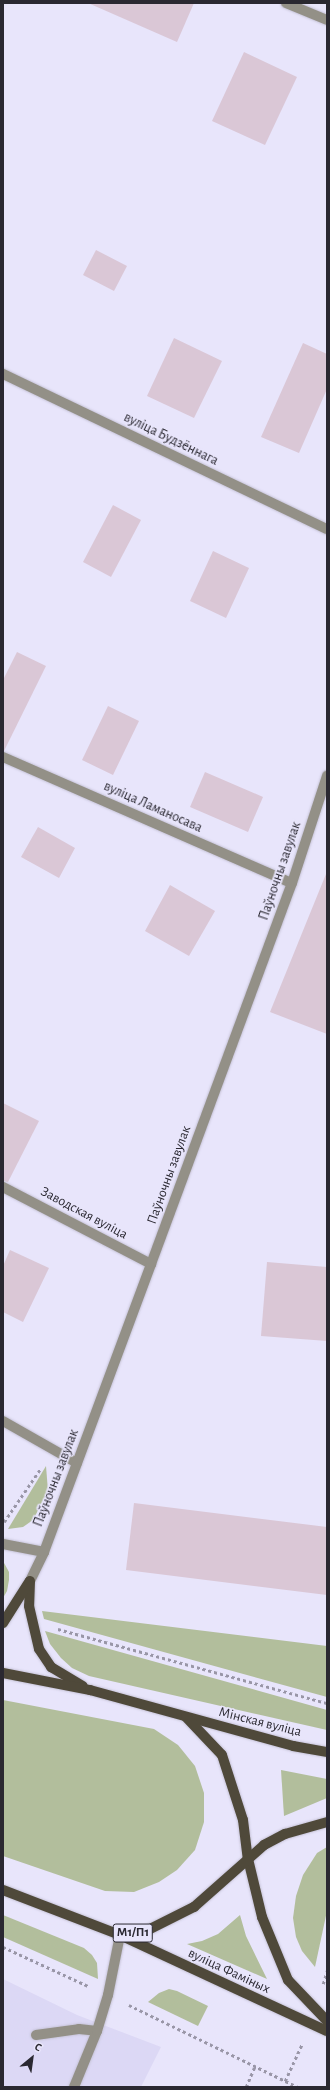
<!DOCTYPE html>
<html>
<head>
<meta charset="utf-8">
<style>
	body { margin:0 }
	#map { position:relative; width:330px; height:2090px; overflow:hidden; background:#e8e5fb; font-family:"Alegreya Sans",sans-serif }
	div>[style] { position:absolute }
	.built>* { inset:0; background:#dcd8f5 }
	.green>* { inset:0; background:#b2be9c }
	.building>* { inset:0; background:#dac7d6 }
	.path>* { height:2.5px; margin-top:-1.25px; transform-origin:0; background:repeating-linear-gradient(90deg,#9996a7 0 3px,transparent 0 6px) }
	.roads { filter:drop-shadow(0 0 1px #c6c3d7) drop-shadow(0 0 1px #c6c3d7) }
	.minor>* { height:10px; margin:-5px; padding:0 5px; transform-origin:5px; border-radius:5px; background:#939087 }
	.major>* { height:10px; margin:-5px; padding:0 5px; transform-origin:5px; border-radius:5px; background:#4f493a }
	span { translate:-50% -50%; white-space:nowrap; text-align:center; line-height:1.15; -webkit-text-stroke:3px #e8e5fb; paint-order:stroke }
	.shield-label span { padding:1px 3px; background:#e8e5fb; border:1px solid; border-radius:3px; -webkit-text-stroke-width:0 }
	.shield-label { font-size:13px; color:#2a2831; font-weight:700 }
	.street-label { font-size:14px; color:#2a2831 }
	.frame { position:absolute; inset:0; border:4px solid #2a2831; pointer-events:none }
	.north { position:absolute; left:12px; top:2038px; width:40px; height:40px; -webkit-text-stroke:3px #e8e5fb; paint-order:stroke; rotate:29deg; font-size:11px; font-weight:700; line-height:16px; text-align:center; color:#2a2831 }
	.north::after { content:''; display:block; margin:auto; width:14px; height:18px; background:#2a2831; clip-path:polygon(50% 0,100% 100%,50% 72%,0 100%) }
</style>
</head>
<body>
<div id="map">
	<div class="built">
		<div style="clip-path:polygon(3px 1979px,77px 2015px,161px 2047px,141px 2087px,3px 2087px)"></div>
	</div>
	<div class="green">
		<div style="clip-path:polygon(46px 1466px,48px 1491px,33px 1520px,23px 1527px,8px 1529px)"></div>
		<div style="clip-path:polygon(3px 1561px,9px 1572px,9px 1580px,7px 1591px,3px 1598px)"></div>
		<div style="clip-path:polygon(42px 1611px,327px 1646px,327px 1697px,44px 1619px)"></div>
		<div style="clip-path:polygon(45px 1631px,327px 1710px,327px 1730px,89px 1676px,72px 1668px,61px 1658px,50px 1644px)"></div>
		<div style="clip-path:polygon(3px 1700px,154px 1729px,178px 1745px,195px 1766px,204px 1793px,204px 1822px,195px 1850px,177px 1870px,159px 1882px,134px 1892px,105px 1891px,3px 1856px)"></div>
		<div style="clip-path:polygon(281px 1770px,327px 1779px,327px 1798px,284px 1816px)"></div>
		<div style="clip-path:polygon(327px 1847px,327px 1911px,315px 1967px,302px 1951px,296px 1937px,293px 1918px,296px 1896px,303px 1875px,317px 1853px)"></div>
		<div style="clip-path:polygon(3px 1915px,84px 1948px,92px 1955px,97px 1963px,98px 1979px,3px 1937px)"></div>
		<div style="clip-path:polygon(240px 1915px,246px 1936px,267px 1979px,187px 1944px,202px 1941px,218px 1934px)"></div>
		<div style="clip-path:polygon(169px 1989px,177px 1991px,208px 2006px,198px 2026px,148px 2002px,159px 1993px)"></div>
	</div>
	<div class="building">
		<div style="clip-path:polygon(88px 3px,194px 3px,177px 42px)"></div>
		<div style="clip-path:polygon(244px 52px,297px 77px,265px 145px,212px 121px)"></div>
		<div style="clip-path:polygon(96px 250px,127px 266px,114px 291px,83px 275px)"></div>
		<div style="clip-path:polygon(174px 338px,222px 361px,194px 418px,147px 396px)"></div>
		<div style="clip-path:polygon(303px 343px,327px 354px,327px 389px,299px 453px,261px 437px)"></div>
		<div style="clip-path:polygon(113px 505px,141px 520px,111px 577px,83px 562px)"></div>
		<div style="clip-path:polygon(213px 551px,249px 568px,226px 618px,190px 601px)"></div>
		<div style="clip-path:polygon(17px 652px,46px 666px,4px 751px,3px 680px)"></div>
		<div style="clip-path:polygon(108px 706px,139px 721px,113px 775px,82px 760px)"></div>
		<div style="clip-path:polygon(205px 772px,263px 797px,248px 832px,190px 807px)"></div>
		<div style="clip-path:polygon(38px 827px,75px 848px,59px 878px,21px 857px)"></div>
		<div style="clip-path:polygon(326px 874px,327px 874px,327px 1034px,270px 1012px)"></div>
		<div style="clip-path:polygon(170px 885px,215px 911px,189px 956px,145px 931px)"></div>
		<div style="clip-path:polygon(3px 1103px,39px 1121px,8px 1182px,3px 1181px)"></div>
		<div style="clip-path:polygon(10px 1250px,49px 1268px,23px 1322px,3px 1312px,3px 1266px)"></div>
		<div style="clip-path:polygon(267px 1262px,327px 1267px,327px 1341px,261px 1336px)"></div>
		<div style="clip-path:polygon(134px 1503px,327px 1527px,327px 1595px,126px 1570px)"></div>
	</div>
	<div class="path">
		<div style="left:4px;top:1522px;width:65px;rotate:-55.6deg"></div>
		<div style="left:58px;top:1629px;width:279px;rotate:15.4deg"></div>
		<div style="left:3px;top:1947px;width:94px;rotate:24.6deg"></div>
		<div style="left:323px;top:1984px;width:14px;rotate:-73deg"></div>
		<div style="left:129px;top:2005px;width:188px;rotate:25.9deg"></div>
		<div style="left:285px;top:2081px;width:41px;rotate:-65.3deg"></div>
		<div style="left:246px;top:2087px;width:23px;rotate:-67deg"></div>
	</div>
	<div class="roads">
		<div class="minor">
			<div style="left:286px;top:3px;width:44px;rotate:22.5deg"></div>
			<div style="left:3px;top:374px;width:359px;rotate:25.6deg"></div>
			<div style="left:3px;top:757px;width:315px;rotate:23.6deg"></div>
			<div style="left:3px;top:1187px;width:167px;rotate:27.5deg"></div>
			<div style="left:3px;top:1421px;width:85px;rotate:29.6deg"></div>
			<div style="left:3px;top:1544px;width:42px;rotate:11deg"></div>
			<div style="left:30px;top:1581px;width:32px;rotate:-64deg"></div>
			<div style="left:44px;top:1552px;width:307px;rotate:-69.6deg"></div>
			<div style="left:151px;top:1264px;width:406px;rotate:-69.7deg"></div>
			<div style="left:292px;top:883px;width:113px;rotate:-71.9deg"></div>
			<div style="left:36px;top:2035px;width:43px;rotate:-7.9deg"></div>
			<div style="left:79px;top:2029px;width:18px;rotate:6deg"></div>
			<div style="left:74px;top:2087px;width:61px;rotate:-67.7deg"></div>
			<div style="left:97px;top:2031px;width:38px;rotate:-73deg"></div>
			<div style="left:108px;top:1995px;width:61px;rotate:-78.7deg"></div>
		</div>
		<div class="major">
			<div style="left:30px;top:1581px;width:25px;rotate:92deg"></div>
			<div style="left:29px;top:1606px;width:44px;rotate:76.9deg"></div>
			<div style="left:39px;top:1649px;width:22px;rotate:56deg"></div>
			<div style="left:51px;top:1667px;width:37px;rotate:31deg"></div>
			<div style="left:3px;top:1623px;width:49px;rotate:-57.6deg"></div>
			<div style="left:3px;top:1673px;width:89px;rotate:11.1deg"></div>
			<div style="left:90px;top:1690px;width:211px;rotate:15.4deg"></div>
			<div style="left:293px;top:1746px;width:35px;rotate:10deg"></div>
			<div style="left:186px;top:1717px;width:52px;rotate:46.5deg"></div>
			<div style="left:222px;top:1755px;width:68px;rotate:72.1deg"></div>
			<div style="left:243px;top:1820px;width:39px;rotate:83deg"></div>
			<div style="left:248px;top:1859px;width:60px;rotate:76.4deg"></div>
			<div style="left:262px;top:1917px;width:68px;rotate:67.6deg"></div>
			<div style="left:288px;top:1980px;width:57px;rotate:46.4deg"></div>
			<div style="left:3px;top:1890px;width:125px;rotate:21deg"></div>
			<div style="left:120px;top:1935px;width:26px;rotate:-9deg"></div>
			<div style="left:146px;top:1931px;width:54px;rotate:-26.6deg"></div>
			<div style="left:194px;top:1907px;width:94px;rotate:-41.5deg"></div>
			<div style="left:264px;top:1845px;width:24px;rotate:-28deg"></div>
			<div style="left:285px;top:1834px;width:44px;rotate:-15.9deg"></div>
			<div style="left:120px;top:1935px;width:228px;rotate:24.9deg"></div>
		</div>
	</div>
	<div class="shield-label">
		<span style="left:133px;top:1933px">М1/П1</span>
	</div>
	<div class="street-label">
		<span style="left:171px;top:439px;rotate:26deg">вуліца Будзённага</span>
		<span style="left:153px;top:807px;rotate:24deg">вуліца Ламаносава</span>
		<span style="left:280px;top:871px;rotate:-71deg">Паўночны завулак</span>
		<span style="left:169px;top:1175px;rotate:-70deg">Паўночны завулак</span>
		<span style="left:84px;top:1213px;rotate:28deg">Заводская вуліца</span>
		<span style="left:56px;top:1478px;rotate:-69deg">Паўночны завулак</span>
		<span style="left:260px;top:1722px;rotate:14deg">Мінская вуліца</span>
		<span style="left:229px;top:1971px;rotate:25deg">вуліца Фаміных</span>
	</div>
	<div class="frame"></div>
	<div class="north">С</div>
</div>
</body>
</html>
